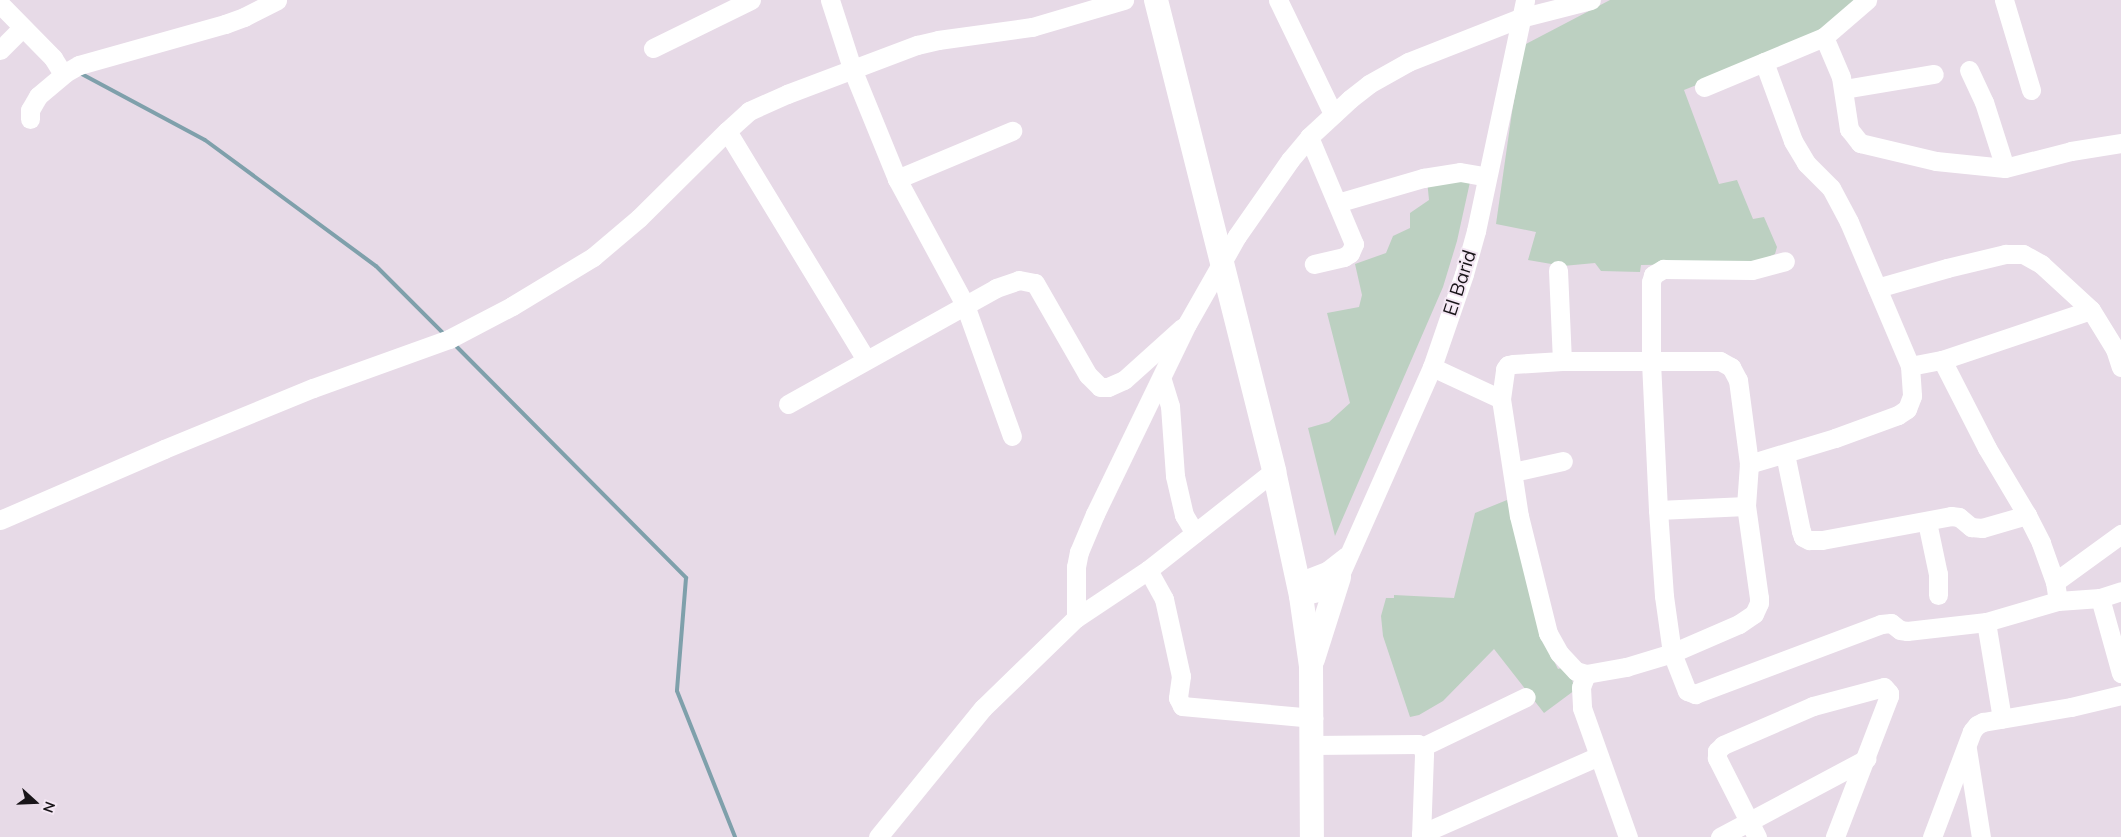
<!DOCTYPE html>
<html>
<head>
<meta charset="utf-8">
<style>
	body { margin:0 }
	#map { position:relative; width:2121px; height:837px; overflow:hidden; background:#e7dae7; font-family:Mulish,sans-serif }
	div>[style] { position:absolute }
	.green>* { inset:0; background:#bcd0c1 }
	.stream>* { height:4px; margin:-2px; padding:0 2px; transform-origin:2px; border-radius:2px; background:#7fa0ab }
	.minor>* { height:19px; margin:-9.5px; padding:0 9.5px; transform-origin:9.5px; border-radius:9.5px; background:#fff }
	.major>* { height:24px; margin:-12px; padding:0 12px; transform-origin:12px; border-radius:12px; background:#fff }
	span { translate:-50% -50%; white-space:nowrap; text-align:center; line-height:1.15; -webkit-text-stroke:4px #f4e7f4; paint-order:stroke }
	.street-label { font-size:19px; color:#181418 }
	.north { position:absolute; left:10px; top:777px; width:50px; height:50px; -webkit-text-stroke:4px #f4e7f4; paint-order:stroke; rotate:110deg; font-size:14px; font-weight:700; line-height:20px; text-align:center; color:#181418 }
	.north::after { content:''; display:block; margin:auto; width:18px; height:22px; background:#181418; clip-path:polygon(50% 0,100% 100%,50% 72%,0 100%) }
</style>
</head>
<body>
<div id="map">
	<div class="green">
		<div style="clip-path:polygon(1610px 0,1857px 0,1807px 41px,1684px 90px,1719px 184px,1737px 180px,1753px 219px,1764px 217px,1777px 247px,1775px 254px,1744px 268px,1708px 264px,1641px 265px,1640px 272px,1601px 271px,1595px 263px,1563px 266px,1528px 260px,1536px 232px,1496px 224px,1512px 112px,1524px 45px)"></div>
		<div style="clip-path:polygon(1427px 180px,1470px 182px,1457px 241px,1443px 287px,1335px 536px,1308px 428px,1329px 422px,1350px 403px,1327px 313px,1359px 307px,1362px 295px,1355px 264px,1386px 253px,1393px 236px,1410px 228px,1410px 213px,1429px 200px)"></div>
		<div style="clip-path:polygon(1507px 500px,1545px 643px,1558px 669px,1568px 666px,1575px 690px,1544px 713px,1494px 649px,1443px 701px,1419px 715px,1410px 717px,1383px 636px,1381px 616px,1386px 598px,1394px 598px,1394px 595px,1454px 598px,1475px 513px)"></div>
	</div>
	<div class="stream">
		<div style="left:78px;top:72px;width:144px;rotate:28.2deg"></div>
		<div style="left:205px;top:140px;width:212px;rotate:36.4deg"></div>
		<div style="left:376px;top:266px;width:96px;rotate:45deg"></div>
		<div style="left:453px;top:343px;width:331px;rotate:45.2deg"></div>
		<div style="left:686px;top:578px;width:113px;rotate:94.6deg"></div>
		<div style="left:677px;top:691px;width:157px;rotate:68.3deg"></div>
	</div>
	<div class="minor">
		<div style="left:830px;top:0;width:75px;rotate:72.1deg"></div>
		<div style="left:853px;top:71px;width:117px;rotate:67.8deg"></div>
		<div style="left:897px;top:179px;width:143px;rotate:61.6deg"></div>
		<div style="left:965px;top:305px;width:139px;rotate:70.3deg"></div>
		<div style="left:1278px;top:0;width:127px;rotate:64.2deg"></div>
		<div style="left:2004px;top:0;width:94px;rotate:73.3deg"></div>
		<div style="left:0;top:4px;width:76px;rotate:45.5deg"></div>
		<div style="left:53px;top:58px;width:19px;rotate:58deg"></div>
		<div style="left:1824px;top:37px;width:43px;rotate:67deg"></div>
		<div style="left:1841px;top:77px;width:53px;rotate:81.3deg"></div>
		<div style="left:1849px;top:129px;width:18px;rotate:52deg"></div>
		<div style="left:1860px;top:143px;width:78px;rotate:13.3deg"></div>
		<div style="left:1936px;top:161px;width:69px;rotate:5.8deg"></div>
		<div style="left:2005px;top:168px;width:68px;rotate:-14.4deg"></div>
		<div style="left:2071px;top:151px;width:51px;rotate:-9.1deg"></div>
		<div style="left:653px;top:48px;width:109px;rotate:-26.1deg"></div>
		<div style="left:0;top:50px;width:31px;rotate:-45deg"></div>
		<div style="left:1764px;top:62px;width:84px;rotate:69.8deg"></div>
		<div style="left:1793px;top:141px;width:26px;rotate:59deg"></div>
		<div style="left:1806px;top:163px;width:35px;rotate:45deg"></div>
		<div style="left:1831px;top:188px;width:38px;rotate:62deg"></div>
		<div style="left:1849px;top:222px;width:156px;rotate:67deg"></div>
		<div style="left:1910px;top:366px;width:30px;rotate:86deg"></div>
		<div style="left:1912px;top:396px;width:14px;rotate:111deg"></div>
		<div style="left:1907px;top:409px;width:11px;rotate:146deg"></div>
		<div style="left:1898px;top:415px;width:67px;rotate:159.9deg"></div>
		<div style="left:1835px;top:438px;width:90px;rotate:163.2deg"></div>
		<div style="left:1749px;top:464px;width:42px;rotate:94.1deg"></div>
		<div style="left:1746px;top:506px;width:88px;rotate:177.4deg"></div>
		<div style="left:1658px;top:510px;width:86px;rotate:86deg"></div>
		<div style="left:1664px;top:596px;width:58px;rotate:82deg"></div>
		<div style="left:1672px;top:653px;width:41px;rotate:68.5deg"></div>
		<div style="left:1687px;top:691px;width:9px;rotate:21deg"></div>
		<div style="left:1695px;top:694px;width:199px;rotate:-20.6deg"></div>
		<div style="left:1881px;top:624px;width:10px;rotate:-6deg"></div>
		<div style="left:1891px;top:623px;width:11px;rotate:38deg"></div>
		<div style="left:1900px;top:630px;width:7px;rotate:8deg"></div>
		<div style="left:1907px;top:631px;width:80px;rotate:-6.5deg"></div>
		<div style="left:1986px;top:622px;width:75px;rotate:-16.3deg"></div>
		<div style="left:2058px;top:601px;width:42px;rotate:-4.1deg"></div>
		<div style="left:2100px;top:598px;width:22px;rotate:-18deg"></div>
		<div style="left:1969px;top:70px;width:35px;rotate:65deg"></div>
		<div style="left:1984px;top:102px;width:69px;rotate:72.3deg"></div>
		<div style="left:1704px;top:87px;width:130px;rotate:-22.6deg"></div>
		<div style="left:1824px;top:37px;width:57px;rotate:-40.7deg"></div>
		<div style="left:1844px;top:89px;width:91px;rotate:-9.5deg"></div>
		<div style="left:30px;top:119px;width:9px;rotate:-90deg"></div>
		<div style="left:30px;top:110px;width:16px;rotate:-60deg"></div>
		<div style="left:38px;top:96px;width:35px;rotate:-40deg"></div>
		<div style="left:65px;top:73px;width:16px;rotate:-30deg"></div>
		<div style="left:79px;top:65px;width:152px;rotate:-15.7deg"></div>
		<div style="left:225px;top:24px;width:20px;rotate:-20deg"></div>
		<div style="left:244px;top:17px;width:37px;rotate:-27deg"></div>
		<div style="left:727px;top:131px;width:268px;rotate:58.7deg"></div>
		<div style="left:1309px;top:137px;width:116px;rotate:67.2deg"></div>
		<div style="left:1354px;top:244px;width:10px;rotate:114deg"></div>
		<div style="left:1350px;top:253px;width:7px;rotate:146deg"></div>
		<div style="left:1344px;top:257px;width:31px;rotate:167deg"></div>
		<div style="left:897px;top:179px;width:125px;rotate:-22.7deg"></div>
		<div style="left:1337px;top:203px;width:90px;rotate:-16.2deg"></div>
		<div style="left:1423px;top:178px;width:37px;rotate:-9deg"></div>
		<div style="left:1460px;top:172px;width:27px;rotate:10deg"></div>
		<div style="left:1558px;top:270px;width:91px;rotate:87.5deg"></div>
		<div style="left:1877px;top:288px;width:73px;rotate:-15.9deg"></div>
		<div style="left:1947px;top:268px;width:60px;rotate:-13.6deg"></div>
		<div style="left:2005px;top:254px;width:18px"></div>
		<div style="left:2023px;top:254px;width:21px;rotate:29deg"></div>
		<div style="left:2041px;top:264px;width:68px;rotate:42.6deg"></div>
		<div style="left:2091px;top:310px;width:46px;rotate:58.4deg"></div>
		<div style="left:2115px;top:349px;width:19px;rotate:72deg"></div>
		<div style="left:1942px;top:360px;width:99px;rotate:62.9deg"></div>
		<div style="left:1987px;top:448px;width:78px;rotate:59.2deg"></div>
		<div style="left:2027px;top:515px;width:31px;rotate:63deg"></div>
		<div style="left:2041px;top:543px;width:41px;rotate:70.3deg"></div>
		<div style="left:2055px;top:582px;width:19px;rotate:81deg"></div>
		<div style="left:1910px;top:366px;width:33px;rotate:-11deg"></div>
		<div style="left:1942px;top:360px;width:157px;rotate:-18.6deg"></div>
		<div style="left:1432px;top:367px;width:76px;rotate:24.9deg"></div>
		<div style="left:1501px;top:399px;width:118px;rotate:81.3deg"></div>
		<div style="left:1519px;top:516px;width:121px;rotate:76.1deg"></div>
		<div style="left:1548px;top:633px;width:23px;rotate:61deg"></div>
		<div style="left:1559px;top:653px;width:25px;rotate:47deg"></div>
		<div style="left:1576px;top:671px;width:10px;rotate:17deg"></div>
		<div style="left:1586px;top:674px;width:41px;rotate:-9.9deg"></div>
		<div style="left:1626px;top:667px;width:48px;rotate:-16.9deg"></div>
		<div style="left:1672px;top:653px;width:73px;rotate:-23.4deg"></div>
		<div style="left:1739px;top:624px;width:18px;rotate:-34deg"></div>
		<div style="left:1754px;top:614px;width:12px;rotate:-66deg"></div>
		<div style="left:1759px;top:603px;width:5px;rotate:-90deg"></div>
		<div style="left:1759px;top:598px;width:93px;rotate:-98deg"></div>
		<div style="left:1162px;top:380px;width:27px;rotate:73deg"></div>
		<div style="left:1170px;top:406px;width:70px;rotate:85.9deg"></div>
		<div style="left:1175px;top:476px;width:40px;rotate:77deg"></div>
		<div style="left:1184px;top:515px;width:21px;rotate:59deg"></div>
		<div style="left:1501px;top:399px;width:30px;rotate:-82deg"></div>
		<div style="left:1505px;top:369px;width:5px;rotate:-53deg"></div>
		<div style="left:1508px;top:365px;width:5px;rotate:-11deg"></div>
		<div style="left:1513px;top:364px;width:49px;rotate:-3.5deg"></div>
		<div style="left:1562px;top:361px;width:158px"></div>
		<div style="left:1720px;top:361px;width:13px;rotate:29deg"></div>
		<div style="left:1731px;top:367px;width:15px;rotate:62deg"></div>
		<div style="left:1738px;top:380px;width:85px;rotate:82.5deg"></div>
		<div style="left:788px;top:404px;width:238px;rotate:-29.1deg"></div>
		<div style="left:996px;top:288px;width:24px;rotate:-19deg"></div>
		<div style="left:1019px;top:280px;width:16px;rotate:11deg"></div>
		<div style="left:1035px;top:283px;width:106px;rotate:60.1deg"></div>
		<div style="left:1088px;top:375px;width:17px;rotate:45deg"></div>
		<div style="left:1100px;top:387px;width:8px"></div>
		<div style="left:1108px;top:387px;width:17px;rotate:-24deg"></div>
		<div style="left:1124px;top:380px;width:78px;rotate:-41.9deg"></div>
		<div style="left:1785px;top:454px;width:79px;rotate:78.3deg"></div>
		<div style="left:1801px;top:531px;width:6px;rotate:72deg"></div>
		<div style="left:1803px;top:537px;width:7px;rotate:27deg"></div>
		<div style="left:1809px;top:540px;width:13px"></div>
		<div style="left:1822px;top:540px;width:131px;rotate:-10.5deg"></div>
		<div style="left:1951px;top:516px;width:8px;rotate:7deg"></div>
		<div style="left:1959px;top:517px;width:16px;rotate:40deg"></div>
		<div style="left:1971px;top:527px;width:11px;rotate:5deg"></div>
		<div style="left:1982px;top:528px;width:47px;rotate:-16.1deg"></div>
		<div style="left:1513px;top:472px;width:51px;rotate:-12.4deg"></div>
		<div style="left:1658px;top:510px;width:149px;rotate:-92.7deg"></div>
		<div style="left:1651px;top:361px;width:79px;rotate:-90deg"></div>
		<div style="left:1651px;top:282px;width:7px;rotate:-74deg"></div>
		<div style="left:1653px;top:275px;width:12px;rotate:-31deg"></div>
		<div style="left:1663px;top:269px;width:89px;rotate:0.6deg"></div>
		<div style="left:1752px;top:270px;width:34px;rotate:-15deg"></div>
		<div style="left:0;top:520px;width:179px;rotate:-23.4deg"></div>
		<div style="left:164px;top:449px;width:161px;rotate:-22.3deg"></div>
		<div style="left:313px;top:388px;width:145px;rotate:-19.8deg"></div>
		<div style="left:449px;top:339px;width:71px;rotate:-27.6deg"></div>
		<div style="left:512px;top:306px;width:95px;rotate:-31.2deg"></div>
		<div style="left:593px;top:257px;width:60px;rotate:-40.3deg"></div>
		<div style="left:639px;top:218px;width:124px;rotate:-44.7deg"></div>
		<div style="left:727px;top:131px;width:30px;rotate:-42deg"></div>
		<div style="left:749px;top:111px;width:42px;rotate:-24.1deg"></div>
		<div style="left:787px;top:94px;width:139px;rotate:-20.7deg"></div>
		<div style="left:917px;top:45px;width:22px;rotate:-13deg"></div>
		<div style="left:938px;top:40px;width:95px;rotate:-7.9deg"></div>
		<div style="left:1032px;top:27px;width:96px;rotate:-16.4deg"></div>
		<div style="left:1927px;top:522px;width:53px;rotate:78.1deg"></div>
		<div style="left:1938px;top:574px;width:21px;rotate:90deg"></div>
		<div style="left:1148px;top:570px;width:33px;rotate:61deg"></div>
		<div style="left:1164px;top:599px;width:79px;rotate:77.6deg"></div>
		<div style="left:1181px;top:676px;width:22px;rotate:98deg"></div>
		<div style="left:1178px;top:698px;width:9px;rotate:63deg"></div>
		<div style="left:1182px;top:706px;width:132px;rotate:5.2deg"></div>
		<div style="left:1298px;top:582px;width:31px;rotate:-21deg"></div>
		<div style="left:1327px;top:571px;width:24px;rotate:-38deg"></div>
		<div style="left:2055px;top:582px;width:82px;rotate:-36deg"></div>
		<div style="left:1301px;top:596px;width:22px;rotate:-13deg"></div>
		<div style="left:1322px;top:591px;width:22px;rotate:-39deg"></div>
		<div style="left:1339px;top:577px;width:230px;rotate:-66.1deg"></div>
		<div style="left:1432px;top:367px;width:98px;rotate:-71deg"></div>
		<div style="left:1464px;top:274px;width:45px;rotate:-74.4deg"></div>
		<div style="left:1476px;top:231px;width:236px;rotate:-78deg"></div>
		<div style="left:2100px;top:598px;width:78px;rotate:74.4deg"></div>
		<div style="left:1076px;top:618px;width:87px;rotate:-33.7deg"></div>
		<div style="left:1148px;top:570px;width:160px;rotate:-38.2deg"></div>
		<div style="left:1986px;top:622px;width:98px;rotate:80.6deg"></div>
		<div style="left:1586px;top:674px;width:14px;rotate:111deg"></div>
		<div style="left:1581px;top:687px;width:21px;rotate:87deg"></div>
		<div style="left:1582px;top:708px;width:137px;rotate:70.4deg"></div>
		<div style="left:1312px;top:745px;width:106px;rotate:-0.5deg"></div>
		<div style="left:1418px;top:744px;width:5px;rotate:37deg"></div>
		<div style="left:1422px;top:747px;width:115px;rotate:-25.7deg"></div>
		<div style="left:1967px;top:749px;width:89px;rotate:81deg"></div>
		<div style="left:1421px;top:834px;width:194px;rotate:-23.7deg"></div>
		<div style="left:878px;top:837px;width:166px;rotate:-50.9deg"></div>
		<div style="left:983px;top:708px;width:129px;rotate:-44.1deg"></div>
		<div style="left:1076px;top:618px;width:51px;rotate:-90deg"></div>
		<div style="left:1076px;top:567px;width:15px;rotate:-79deg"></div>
		<div style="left:1079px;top:552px;width:41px;rotate:-67.2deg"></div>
		<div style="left:1095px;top:514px;width:211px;rotate:-64.2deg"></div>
		<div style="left:1187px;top:324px;width:101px;rotate:-60.4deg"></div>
		<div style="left:1237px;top:236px;width:93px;rotate:-55.1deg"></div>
		<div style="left:1290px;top:160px;width:30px;rotate:-50deg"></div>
		<div style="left:1309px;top:137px;width:56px;rotate:-42.8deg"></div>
		<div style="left:1350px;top:99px;width:24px;rotate:-38deg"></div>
		<div style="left:1369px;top:84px;width:45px;rotate:-29.4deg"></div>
		<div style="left:1408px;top:62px;width:120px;rotate:-21.4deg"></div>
		<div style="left:1520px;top:18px;width:73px;rotate:-14.2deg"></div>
		<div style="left:1421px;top:837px;width:83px;rotate:-87.9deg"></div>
		<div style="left:1424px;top:754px;width:7px;rotate:-106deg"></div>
		<div style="left:1720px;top:837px;width:166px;rotate:-28.1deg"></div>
		<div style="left:1757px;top:837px;width:89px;rotate:-116.9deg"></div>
		<div style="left:1717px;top:758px;width:7px;rotate:-90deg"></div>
		<div style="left:1717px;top:751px;width:8px;rotate:-45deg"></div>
		<div style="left:1723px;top:745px;width:98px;rotate:-23.4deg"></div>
		<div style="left:1813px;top:706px;width:73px;rotate:-15deg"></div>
		<div style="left:1884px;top:687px;width:8px;rotate:50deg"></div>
		<div style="left:1889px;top:693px;width:3px;rotate:90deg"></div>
		<div style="left:1889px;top:696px;width:151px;rotate:111deg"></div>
		<div style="left:1932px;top:837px;width:113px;rotate:-69.3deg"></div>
		<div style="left:1972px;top:731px;width:8px;rotate:-50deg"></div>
		<div style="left:1977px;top:725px;width:7px;rotate:-27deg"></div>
		<div style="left:1983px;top:722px;width:89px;rotate:-9.7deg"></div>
		<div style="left:2071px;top:707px;width:51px;rotate:-13.5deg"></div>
	</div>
	<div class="major">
		<div style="left:1156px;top:0;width:486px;rotate:75.9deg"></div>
		<div style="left:1274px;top:471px;width:128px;rotate:77.8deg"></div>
		<div style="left:1301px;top:596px;width:71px;rotate:81.9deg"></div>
		<div style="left:1311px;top:666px;width:171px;rotate:89.7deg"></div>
		<div style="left:1313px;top:659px;width:86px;rotate:-72.4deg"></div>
	</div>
	<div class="street-label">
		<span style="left:1460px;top:283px;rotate:-72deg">El Barid</span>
	</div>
	<div class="north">N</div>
</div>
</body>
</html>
